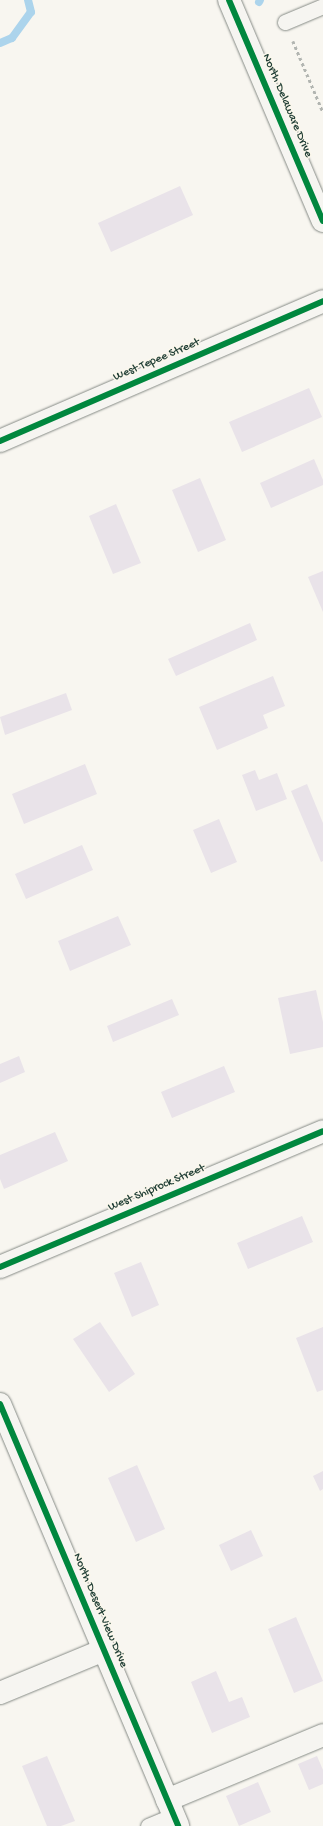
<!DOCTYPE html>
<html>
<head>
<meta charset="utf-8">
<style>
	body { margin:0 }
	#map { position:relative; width:323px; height:1826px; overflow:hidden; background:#f8f6f0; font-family:"Gochi Hand",sans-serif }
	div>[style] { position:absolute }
	.stream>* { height:8px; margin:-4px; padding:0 4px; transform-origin:4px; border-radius:4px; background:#acd4ec }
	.building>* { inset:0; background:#e9e3e9 }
	.path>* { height:2.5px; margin-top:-1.25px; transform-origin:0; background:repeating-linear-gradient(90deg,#b2b5b1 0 3px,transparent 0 6px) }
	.roads { filter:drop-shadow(0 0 1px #868b86) drop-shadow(0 0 1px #868b86) }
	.service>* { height:15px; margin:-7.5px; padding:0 7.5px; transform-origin:7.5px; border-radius:7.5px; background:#f6f5f1 }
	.minor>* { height:22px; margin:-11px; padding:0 11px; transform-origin:11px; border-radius:11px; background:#f6f5f1 }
	.cycleway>* { height:6px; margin:-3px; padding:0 3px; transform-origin:3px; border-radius:3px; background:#00873e }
	span { translate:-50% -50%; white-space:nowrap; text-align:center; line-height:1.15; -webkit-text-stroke:3px #fbf7ec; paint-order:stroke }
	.street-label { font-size:12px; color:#1f3d34 }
</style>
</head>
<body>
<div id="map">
	<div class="stream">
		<div style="left:259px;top:2px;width:2px;rotate:-63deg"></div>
		<div style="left:0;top:43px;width:13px;rotate:-23deg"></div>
		<div style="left:12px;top:38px;width:32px;rotate:-54deg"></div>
		<div style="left:31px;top:12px;width:12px;rotate:-104deg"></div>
	</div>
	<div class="building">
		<div style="clip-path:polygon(180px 186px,193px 215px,111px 252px,98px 223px)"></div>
		<div style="clip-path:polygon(309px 388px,322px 417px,242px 452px,229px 422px)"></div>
		<div style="clip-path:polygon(314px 459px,323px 480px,323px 485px,271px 508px,260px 483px)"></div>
		<div style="clip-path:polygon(200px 478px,226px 540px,198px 552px,172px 490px)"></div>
		<div style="clip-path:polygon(116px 504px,141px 563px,113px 574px,89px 516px)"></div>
		<div style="clip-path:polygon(323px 571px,323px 612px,308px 577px)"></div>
		<div style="clip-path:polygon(250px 623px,257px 640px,176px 676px,168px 659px)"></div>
		<div style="clip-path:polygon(273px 676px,285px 706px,263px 715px,268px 728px,217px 750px,199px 707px)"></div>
		<div style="clip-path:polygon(66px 693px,72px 710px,5px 735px,0 717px)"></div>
		<div style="clip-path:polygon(85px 764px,97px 794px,24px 824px,12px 794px)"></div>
		<div style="clip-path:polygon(255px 770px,259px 780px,277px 773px,287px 799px,256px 811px,242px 775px)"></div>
		<div style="clip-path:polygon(307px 784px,323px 823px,323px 861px,321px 862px,291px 791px)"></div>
		<div style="clip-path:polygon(219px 819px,237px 862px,211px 873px,193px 830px)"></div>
		<div style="clip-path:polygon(82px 845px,93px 870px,26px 899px,15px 874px)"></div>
		<div style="clip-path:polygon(118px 916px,131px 945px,70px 971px,58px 941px)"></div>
		<div style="clip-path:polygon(316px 990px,323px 1022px,323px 1047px,290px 1054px,278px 998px)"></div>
		<div style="clip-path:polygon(172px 999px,179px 1015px,113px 1042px,107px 1026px)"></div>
		<div style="clip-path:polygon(19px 1056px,25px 1072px,0 1083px,0 1064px)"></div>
		<div style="clip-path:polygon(224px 1066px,235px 1092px,172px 1118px,161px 1092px)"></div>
		<div style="clip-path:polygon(55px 1132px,68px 1161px,4px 1189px,0 1179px,0 1155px)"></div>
		<div style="clip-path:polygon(302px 1216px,313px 1242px,248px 1269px,237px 1243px)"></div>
		<div style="clip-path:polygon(141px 1262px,159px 1305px,132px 1317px,114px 1273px)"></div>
		<div style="clip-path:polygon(100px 1322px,135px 1374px,109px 1392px,73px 1339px)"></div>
		<div style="clip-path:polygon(323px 1327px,323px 1390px,317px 1392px,296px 1338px)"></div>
		<div style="clip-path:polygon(137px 1465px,165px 1529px,136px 1542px,108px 1478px)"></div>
		<div style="clip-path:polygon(323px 1471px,323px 1489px,320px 1491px,313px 1476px)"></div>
		<div style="clip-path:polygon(251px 1530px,263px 1556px,231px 1571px,219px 1545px)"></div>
		<div style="clip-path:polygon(296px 1617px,323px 1681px,294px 1693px,268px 1629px)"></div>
		<div style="clip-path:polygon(216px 1671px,229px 1702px,242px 1697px,250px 1717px,212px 1733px,191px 1682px)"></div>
		<div style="clip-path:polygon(47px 1756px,75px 1821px,61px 1826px,47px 1826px,22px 1766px)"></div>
		<div style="clip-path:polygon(317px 1756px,323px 1770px,323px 1784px,309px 1790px,298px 1764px)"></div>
		<div style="clip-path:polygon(258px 1782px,271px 1812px,239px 1826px,226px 1796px)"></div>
	</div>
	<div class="path">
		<div style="left:293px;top:41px;width:77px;rotate:67.1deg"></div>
	</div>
	<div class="roads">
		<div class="service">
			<div style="left:285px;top:22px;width:41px;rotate:-22.8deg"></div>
			<div style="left:148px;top:1826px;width:28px;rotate:-23deg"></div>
		</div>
		<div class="minor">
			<div style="left:229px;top:0;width:240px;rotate:67deg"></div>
			<div style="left:0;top:441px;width:352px;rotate:-23.4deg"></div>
			<div style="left:0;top:1267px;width:350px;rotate:-22.8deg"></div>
			<div style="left:0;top:1404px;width:458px;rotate:67.1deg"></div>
			<div style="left:0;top:1693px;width:113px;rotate:-22.5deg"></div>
			<div style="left:167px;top:1800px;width:169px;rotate:-22.6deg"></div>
		</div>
	</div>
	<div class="cycleway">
		<div style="left:229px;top:0;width:240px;rotate:67deg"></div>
		<div style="left:0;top:441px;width:352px;rotate:-23.4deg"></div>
		<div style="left:0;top:1267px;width:350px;rotate:-22.8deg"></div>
		<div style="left:0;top:1404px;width:458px;rotate:67.1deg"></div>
	</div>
	<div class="street-label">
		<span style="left:286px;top:106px;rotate:67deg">North Delaware Drive</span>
		<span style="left:157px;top:361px;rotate:-23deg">West Tepee Street</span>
		<span style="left:157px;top:1189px;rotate:-23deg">West Shiprock Street</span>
		<span style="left:99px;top:1611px;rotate:67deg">North Desert View Drive</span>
	</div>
</div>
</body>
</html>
